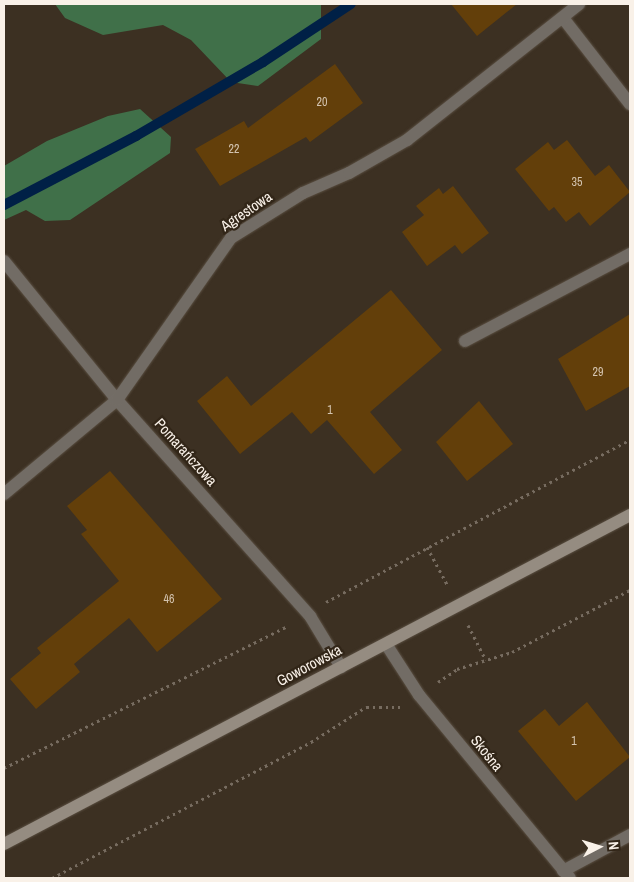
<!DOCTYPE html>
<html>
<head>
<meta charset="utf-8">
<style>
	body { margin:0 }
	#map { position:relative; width:634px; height:882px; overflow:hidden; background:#3c3022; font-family:"Archivo Narrow",sans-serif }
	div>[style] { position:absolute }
	.forest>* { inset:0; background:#407049 }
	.stream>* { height:10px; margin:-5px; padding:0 5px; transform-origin:5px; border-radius:5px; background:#002046 }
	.building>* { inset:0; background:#633f0a }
	.path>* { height:3px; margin-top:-1.5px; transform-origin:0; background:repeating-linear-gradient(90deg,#776c60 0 2.5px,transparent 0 6.5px) }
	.roads { filter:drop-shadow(0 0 1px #5a4f42) drop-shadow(0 0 1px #5a4f42) }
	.street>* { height:12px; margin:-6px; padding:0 6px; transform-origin:6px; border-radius:6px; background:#726c65 }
	.secondary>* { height:12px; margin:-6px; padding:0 6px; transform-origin:6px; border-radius:6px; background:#958c81 }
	span { translate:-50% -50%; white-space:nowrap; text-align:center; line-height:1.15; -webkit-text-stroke:4.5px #322618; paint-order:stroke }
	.number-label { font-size:12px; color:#d4c4b0 }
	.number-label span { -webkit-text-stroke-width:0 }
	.street-label { font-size:15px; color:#f9f1e8 }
	.frame { position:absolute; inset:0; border:5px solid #f9f1e8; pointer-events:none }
	.north { position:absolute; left:574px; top:822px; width:50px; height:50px; -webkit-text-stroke:4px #322618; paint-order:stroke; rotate:85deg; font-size:14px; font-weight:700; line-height:20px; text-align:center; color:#f9f1e8 }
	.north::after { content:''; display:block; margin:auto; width:18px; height:22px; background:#f9f1e8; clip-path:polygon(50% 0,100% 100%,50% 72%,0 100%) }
</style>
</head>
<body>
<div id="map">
	<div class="forest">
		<div style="clip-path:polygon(55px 4px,321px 4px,321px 39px,258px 86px,231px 82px,191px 40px,163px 25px,103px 35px,65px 18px)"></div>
		<div style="clip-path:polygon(140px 109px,171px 137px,170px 153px,70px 220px,45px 221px,26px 210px,4px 220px,4px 166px,47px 141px,108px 116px)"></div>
	</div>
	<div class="stream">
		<div style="left:4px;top:205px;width:149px;rotate:-27.6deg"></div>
		<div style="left:136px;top:136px;width:147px;rotate:-30.2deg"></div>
		<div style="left:263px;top:62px;width:105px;rotate:-33.4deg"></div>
	</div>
	<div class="building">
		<div style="clip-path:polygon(451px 4px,517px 4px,477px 36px)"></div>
		<div style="clip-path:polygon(335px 64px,363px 103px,310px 142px,306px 137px,220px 186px,195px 149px,244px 121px,248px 128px)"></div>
		<div style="clip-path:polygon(567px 140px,595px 176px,609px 165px,630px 192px,590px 226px,579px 212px,566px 222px,554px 207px,549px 211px,515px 169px,548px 142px,554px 150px)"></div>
		<div style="clip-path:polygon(453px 186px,489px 233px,462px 254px,455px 245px,427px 266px,402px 232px,424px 215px,416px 206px,439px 188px,443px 194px)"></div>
		<div style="clip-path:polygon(391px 290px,442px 350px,370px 412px,402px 450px,374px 474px,327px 420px,311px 434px,292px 412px,240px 454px,197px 401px,227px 376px,251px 406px)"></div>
		<div style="clip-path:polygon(630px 314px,630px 386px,586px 411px,558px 359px)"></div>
		<div style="clip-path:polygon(479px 401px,513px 444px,467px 481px,436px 442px)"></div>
		<div style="clip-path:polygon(110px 471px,222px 599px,157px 652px,129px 618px,74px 664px,80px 672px,36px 709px,10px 679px,41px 653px,37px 648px,119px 581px,81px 534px,87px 530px,67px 506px)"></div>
		<div style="clip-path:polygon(587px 702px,630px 757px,576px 801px,518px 731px,545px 709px,559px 726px)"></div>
	</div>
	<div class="path">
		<div style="left:427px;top:547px;width:44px;rotate:61.7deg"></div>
		<div style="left:326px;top:602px;width:344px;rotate:-28.1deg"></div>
		<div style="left:468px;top:625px;width:39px;rotate:63deg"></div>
		<div style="left:438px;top:682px;width:23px;rotate:-34deg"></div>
		<div style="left:457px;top:669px;width:58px;rotate:-17.2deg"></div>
		<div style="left:512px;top:652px;width:133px;rotate:-27.7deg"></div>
		<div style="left:4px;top:768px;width:317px;rotate:-26.6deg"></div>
		<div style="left:52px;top:878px;width:293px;rotate:-27.7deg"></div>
		<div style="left:311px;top:742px;width:65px;rotate:-32.5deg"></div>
		<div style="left:366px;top:707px;width:34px"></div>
	</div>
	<div class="roads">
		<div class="street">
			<div style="left:563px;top:18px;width:109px;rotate:52.1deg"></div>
			<div style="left:4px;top:261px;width:179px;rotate:50.9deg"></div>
			<div style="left:117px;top:400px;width:290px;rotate:48.2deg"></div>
			<div style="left:310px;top:616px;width:60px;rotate:58.7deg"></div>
			<div style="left:465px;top:341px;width:187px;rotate:-27.8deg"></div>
			<div style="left:4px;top:494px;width:147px;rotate:-39.8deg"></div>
			<div style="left:117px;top:400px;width:198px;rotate:-54.9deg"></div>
			<div style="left:231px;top:238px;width:85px;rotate:-32deg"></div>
			<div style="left:303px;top:193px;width:50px;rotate:-23.5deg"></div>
			<div style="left:349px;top:173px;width:67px;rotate:-29.6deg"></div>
			<div style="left:407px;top:140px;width:219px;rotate:-38.3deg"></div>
			<div style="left:386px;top:644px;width:61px;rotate:57.1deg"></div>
			<div style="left:419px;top:695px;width:237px;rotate:50.5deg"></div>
			<div style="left:563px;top:871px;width:76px;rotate:-28.2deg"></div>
		</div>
		<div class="secondary">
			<div style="left:4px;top:844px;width:707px;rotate:-27.72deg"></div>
		</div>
	</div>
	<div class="number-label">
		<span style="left:322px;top:103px">20</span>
		<span style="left:234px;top:150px">22</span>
		<span style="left:577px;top:183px">35</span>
		<span style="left:598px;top:373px">29</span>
		<span style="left:330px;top:411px">1</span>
		<span style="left:169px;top:600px">46</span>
		<span style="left:574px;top:742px">1</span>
	</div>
	<div class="street-label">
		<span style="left:246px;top:211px;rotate:-34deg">Agrestowa</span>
		<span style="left:186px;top:452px;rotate:48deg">Pomarańczowa</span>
		<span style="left:309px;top:665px;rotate:-28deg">Goworowska</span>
		<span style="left:487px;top:753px;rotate:51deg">Skośna</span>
	</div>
	<div class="frame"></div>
	<div class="north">N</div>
</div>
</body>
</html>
